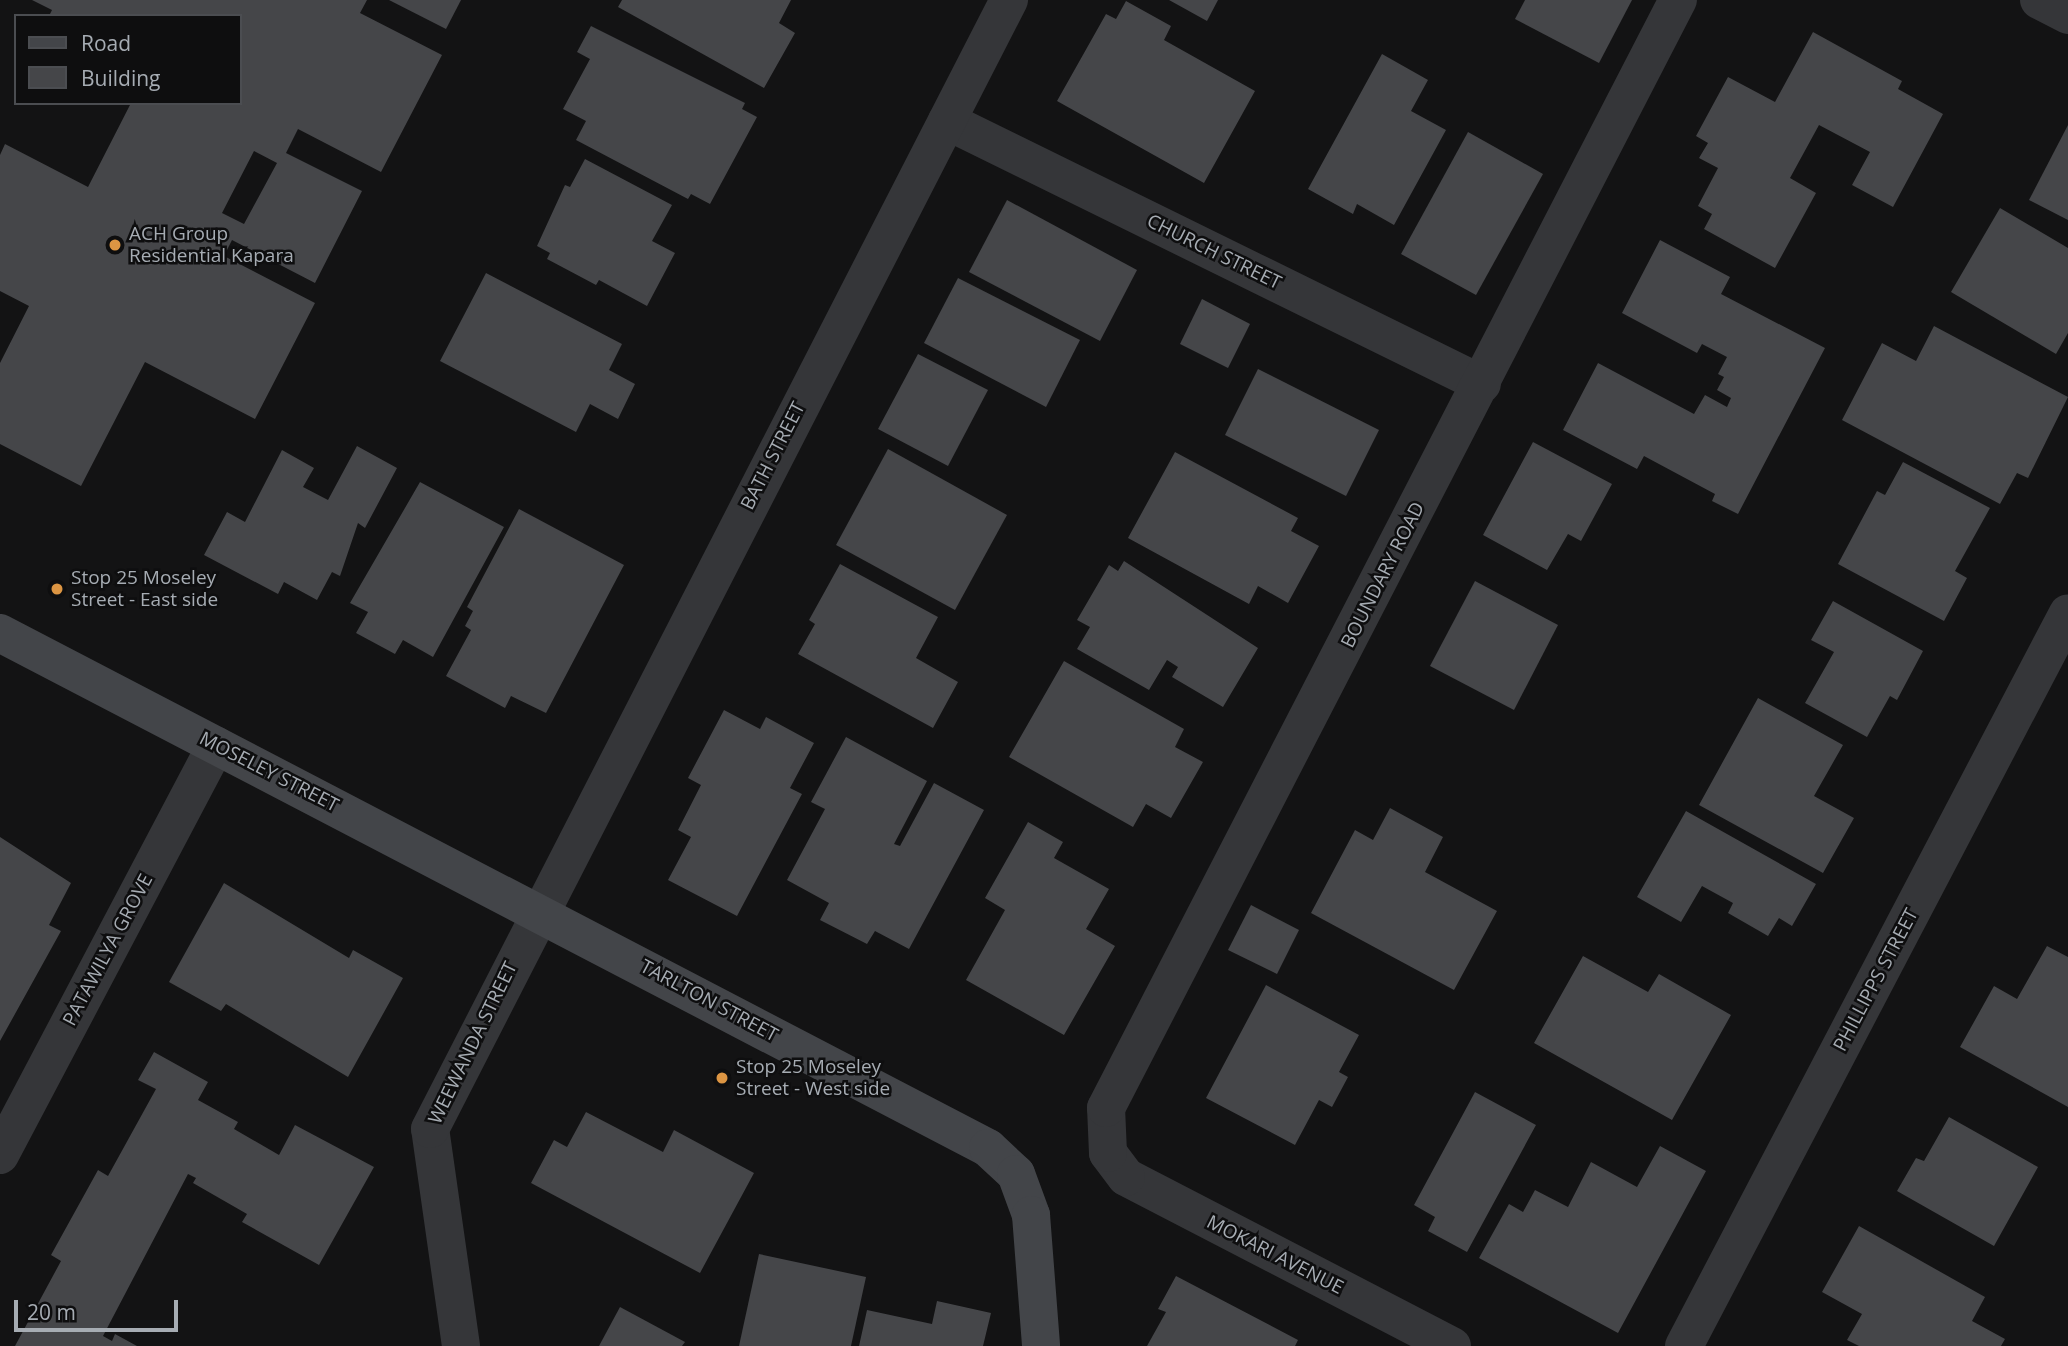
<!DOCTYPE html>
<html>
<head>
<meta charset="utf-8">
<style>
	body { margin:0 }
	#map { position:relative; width:2068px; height:1346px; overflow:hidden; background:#131314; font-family:"Open Sans",sans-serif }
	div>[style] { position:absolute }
	.building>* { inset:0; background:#454649 }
	.street>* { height:38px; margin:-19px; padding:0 19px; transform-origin:19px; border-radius:19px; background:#353639 }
	.secondary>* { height:38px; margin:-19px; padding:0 19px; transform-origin:19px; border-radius:19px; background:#434549 }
	.dots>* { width:19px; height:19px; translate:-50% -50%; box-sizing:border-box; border:4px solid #0e0e0f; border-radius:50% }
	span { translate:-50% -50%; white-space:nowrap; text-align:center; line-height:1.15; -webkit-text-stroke:5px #0e0e0f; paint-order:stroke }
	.poi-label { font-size:19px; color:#a6acb3 }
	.left { translate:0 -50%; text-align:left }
	.street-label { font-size:19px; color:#a6acb3 }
	.legend { position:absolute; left:14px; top:14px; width:228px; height:91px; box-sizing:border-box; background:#0e0e0f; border:2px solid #4b4d51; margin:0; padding:9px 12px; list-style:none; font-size:21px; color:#a6acb3 }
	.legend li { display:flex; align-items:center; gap:14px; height:35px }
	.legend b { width:35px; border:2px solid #4b4d51 }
	.scale { position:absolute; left:14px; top:1300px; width:164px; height:32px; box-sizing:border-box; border:4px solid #a6acb3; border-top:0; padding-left:9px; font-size:21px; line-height:24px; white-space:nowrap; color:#a6acb3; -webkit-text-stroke:5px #0e0e0f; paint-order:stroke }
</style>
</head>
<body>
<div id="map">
	<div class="building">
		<div style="clip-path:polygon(evenodd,32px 0,367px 0,360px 13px,442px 55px,381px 172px,298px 129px,286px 153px,362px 191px,315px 283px,232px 240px,224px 256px,315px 303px,255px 419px,145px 362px,81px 486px,0 444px,0 363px,29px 306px,0 291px,0 155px,5px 144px,88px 187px,131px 103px,240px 103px,240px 16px,49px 16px,52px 10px,32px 0,254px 151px,277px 163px,244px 224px,222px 213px,254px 151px)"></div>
		<div style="clip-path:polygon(389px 0,461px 0,446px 29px)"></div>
		<div style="clip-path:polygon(622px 0,791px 0,779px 23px,795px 33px,764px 88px,618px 7px)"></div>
		<div style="clip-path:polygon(1169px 0,1218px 0,1207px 21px)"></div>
		<div style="clip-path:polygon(1525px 0,1632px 0,1599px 63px,1515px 19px)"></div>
		<div style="clip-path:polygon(1126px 1px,1171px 26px,1164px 40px,1255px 91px,1204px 183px,1057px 101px,1106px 14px,1116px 19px)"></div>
		<div style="clip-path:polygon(591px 26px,745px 103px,742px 109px,757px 117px,710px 204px,691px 194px,688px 199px,576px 140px,586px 121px,563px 109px,590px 59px,577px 52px)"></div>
		<div style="clip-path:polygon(1813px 32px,1902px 81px,1898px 89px,1943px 114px,1893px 207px,1852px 185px,1870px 152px,1819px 125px,1790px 178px,1816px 193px,1775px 268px,1704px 229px,1712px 214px,1698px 206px,1718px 168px,1699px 158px,1708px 143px,1696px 136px,1728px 77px,1775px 102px)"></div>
		<div style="clip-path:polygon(1382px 54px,1428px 80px,1411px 111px,1446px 130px,1394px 225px,1357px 204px,1353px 214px,1308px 189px)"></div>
		<div style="clip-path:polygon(2068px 125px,2068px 220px,2029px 200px)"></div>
		<div style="clip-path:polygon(1468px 132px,1543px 174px,1476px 295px,1401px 254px)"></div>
		<div style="clip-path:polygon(585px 159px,672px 205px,652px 241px,675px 253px,647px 306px,599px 280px,596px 285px,547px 259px,550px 253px,537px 246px,565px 185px,570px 187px)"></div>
		<div style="clip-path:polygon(1007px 200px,1137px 270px,1100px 341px,969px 272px)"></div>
		<div style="clip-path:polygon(2000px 208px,2068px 248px,2068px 333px,2056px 354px,1951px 292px)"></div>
		<div style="clip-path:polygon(1660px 240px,1730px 277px,1721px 294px,1825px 348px,1738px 514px,1712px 501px,1715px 494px,1644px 456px,1637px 469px,1563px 430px,1598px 363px,1694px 414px,1705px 395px,1727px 407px,1731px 398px,1717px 390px,1724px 377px,1718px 374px,1727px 357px,1702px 344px,1697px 353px,1622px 313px)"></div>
		<div style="clip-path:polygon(486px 273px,622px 344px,609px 370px,635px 384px,618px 419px,590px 404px,576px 432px,440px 361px)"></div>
		<div style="clip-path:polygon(958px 278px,1080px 340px,1046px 407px,924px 343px)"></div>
		<div style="clip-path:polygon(1202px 299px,1250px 324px,1228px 368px,1180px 344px)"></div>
		<div style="clip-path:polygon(1934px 326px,2068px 397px,2028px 478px,2017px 473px,2000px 504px,1842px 420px,1882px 343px,1916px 361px)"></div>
		<div style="clip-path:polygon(918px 354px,988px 390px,948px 466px,878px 429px)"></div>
		<div style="clip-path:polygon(1258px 369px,1379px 430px,1346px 496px,1225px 435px)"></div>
		<div style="clip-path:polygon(1533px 442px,1612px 484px,1581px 541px,1568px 534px,1547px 570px,1483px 535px)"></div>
		<div style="clip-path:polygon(357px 446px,397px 468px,365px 528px,358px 523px,340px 576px,332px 572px,317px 600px,284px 582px,278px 594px,204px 555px,227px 512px,245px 522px,282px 450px,314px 468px,303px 487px,328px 500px)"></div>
		<div style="clip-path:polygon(888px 449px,1007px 515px,955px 610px,836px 545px)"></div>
		<div style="clip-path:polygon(1175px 452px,1298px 518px,1291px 531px,1319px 546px,1288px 603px,1258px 586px,1249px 604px,1128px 538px)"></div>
		<div style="clip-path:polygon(1903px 462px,1990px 508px,1955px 571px,1967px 578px,1944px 621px,1838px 564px,1877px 491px,1885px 495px)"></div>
		<div style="clip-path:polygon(420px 482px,504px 527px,433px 657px,403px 640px,395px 654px,356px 633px,368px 612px,350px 603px)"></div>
		<div style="clip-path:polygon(519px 509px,624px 565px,546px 713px,511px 696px,505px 708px,446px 676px,471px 630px,465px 626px,473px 611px,467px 607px)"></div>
		<div style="clip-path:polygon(1124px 561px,1258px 648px,1223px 707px,1172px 677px,1178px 667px,1167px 660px,1149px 690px,1077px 649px,1090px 627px,1077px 620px,1109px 565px,1118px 571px)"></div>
		<div style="clip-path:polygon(840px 564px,938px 617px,916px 658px,958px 682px,933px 728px,798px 654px,815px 624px,809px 620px)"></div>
		<div style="clip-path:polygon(1475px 581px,1558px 625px,1514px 710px,1430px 666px)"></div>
		<div style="clip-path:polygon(1833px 601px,1923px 651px,1897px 700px,1890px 696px,1867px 737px,1805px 703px,1834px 652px,1811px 640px)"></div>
		<div style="clip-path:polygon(1064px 661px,1184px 729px,1175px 747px,1203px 762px,1171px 818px,1146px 804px,1133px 827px,1009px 757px)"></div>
		<div style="clip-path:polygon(1758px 698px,1843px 745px,1814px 796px,1854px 818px,1823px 873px,1699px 805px)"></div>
		<div style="clip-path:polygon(724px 710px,760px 729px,766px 717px,814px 743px,790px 788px,802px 794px,737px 916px,668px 880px,691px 837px,678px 830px,701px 785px,688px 778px)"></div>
		<div style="clip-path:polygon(846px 737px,927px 781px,894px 844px,900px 846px,934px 783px,984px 810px,909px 949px,875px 931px,867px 944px,820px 920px,829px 903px,787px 880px,825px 809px,811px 802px)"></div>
		<div style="clip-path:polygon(1390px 808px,1443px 837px,1425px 872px,1497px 911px,1454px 990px,1311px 913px,1355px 830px,1373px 840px)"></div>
		<div style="clip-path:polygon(1686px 811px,1816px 884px,1792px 926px,1779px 918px,1768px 936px,1728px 913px,1733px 903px,1702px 886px,1681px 922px,1637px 897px)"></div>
		<div style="clip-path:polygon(1028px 822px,1063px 842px,1054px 858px,1109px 889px,1086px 929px,1115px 946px,1064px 1035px,966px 980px,1005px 910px,985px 898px)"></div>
		<div style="clip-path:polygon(0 837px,71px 883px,49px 925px,61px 931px,0 1041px)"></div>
		<div style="clip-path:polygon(224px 883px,349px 958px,353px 950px,403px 978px,348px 1077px,226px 1004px,221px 1011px,169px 982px)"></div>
		<div style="clip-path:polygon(1251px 905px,1299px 930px,1277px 974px,1228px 950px)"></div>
		<div style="clip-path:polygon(2047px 946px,2068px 957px,2068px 1107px,1960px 1047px,1994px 986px,2017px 999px)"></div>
		<div style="clip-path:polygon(1583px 956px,1648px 992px,1659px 974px,1731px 1015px,1672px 1120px,1534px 1043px)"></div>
		<div style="clip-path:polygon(1266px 985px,1359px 1035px,1339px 1072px,1348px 1077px,1332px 1107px,1319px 1100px,1295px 1145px,1206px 1098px)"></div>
		<div style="clip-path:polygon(154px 1052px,208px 1082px,198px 1100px,238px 1122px,234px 1129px,279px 1155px,295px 1125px,374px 1167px,319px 1265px,242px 1222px,247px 1214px,193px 1183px,196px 1178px,188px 1174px,103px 1336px,112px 1341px,115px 1334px,137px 1346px,15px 1346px,61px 1261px,51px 1255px,98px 1170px,108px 1176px,156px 1089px,138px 1080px)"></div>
		<div style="clip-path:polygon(1475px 1092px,1536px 1125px,1467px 1252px,1428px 1231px,1435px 1217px,1414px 1205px)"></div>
		<div style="clip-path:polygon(586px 1112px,663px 1152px,674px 1130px,754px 1173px,700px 1273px,531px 1183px,554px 1140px,567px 1147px)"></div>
		<div style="clip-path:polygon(1949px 1117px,2038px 1167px,1994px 1246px,1897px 1191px,1916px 1158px,1924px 1161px)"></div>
		<div style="clip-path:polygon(1660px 1146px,1706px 1171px,1618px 1333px,1479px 1258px,1509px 1204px,1523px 1212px,1535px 1190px,1568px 1207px,1591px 1162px,1637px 1187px)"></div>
		<div style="clip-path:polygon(1859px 1226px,1985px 1297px,1972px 1321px,2005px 1339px,2001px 1346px,1859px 1346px,1847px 1340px,1862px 1314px,1822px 1292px)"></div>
		<div style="clip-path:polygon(759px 1254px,866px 1277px,851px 1346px,739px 1346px)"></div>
		<div style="clip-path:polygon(1176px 1276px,1298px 1340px,1295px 1346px,1147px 1346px,1166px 1312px,1158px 1309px)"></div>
		<div style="clip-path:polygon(937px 1301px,991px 1313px,983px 1346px,859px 1346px,867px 1310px,932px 1324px)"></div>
		<div style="clip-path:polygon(620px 1307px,685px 1342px,682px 1346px,599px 1346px)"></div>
	</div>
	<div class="street">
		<div style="left:2039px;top:0;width:33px;rotate:27deg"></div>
		<div style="left:947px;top:121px;width:596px;rotate:26.18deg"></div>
		<div style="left:0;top:1155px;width:463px;rotate:-62.2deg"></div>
		<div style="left:461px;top:1346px;width:219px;rotate:-98.1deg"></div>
		<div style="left:430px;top:1129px;width:1269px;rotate:-62.85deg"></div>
		<div style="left:1452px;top:1346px;width:367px;rotate:-152.6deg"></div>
		<div style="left:1126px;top:1177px;width:30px;rotate:-127deg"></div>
		<div style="left:1108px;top:1153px;width:45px;rotate:-92.5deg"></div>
		<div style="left:1106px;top:1108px;width:1247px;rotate:-62.7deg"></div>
		<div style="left:1684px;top:1346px;width:827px;rotate:-62.35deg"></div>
	</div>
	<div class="secondary">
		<div style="left:0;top:633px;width:1114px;rotate:27.53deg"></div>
		<div style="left:988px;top:1148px;width:38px;rotate:43deg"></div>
		<div style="left:1016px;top:1174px;width:44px;rotate:69.9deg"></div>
		<div style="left:1031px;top:1215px;width:131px;rotate:85.6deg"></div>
	</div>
	<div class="dots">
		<div style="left:115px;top:245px;background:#dc9543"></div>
		<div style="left:57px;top:589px;background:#dc9543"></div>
		<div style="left:722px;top:1078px;background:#dc9543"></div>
	</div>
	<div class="poi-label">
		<span class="left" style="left:129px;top:245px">ACH Group<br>Residential Kapara</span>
		<span class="left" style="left:71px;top:589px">Stop 25 Moseley<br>Street - East side</span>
		<span class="left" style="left:736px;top:1078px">Stop 25 Moseley<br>Street - West side</span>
	</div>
	<div class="street-label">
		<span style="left:1214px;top:252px;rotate:26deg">CHURCH STREET</span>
		<span style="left:773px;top:456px;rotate:-63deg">BATH STREET</span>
		<span style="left:1383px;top:575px;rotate:-63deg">BOUNDARY ROAD</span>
		<span style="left:269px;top:772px;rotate:27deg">MOSELEY STREET</span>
		<span style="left:108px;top:950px;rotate:-62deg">PATAWILYA GROVE</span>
		<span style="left:1876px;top:980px;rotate:-62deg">PHILLIPPS STREET</span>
		<span style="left:709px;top:1001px;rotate:28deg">TARLTON STREET</span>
		<span style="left:473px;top:1043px;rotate:-64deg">WEEWANDA STREET</span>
		<span style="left:1275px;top:1255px;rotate:27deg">MOKARI AVENUE</span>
	</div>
	<ul class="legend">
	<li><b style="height:9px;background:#434549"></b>Road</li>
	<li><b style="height:19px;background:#454649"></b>Building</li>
	</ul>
	<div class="scale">20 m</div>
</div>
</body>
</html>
